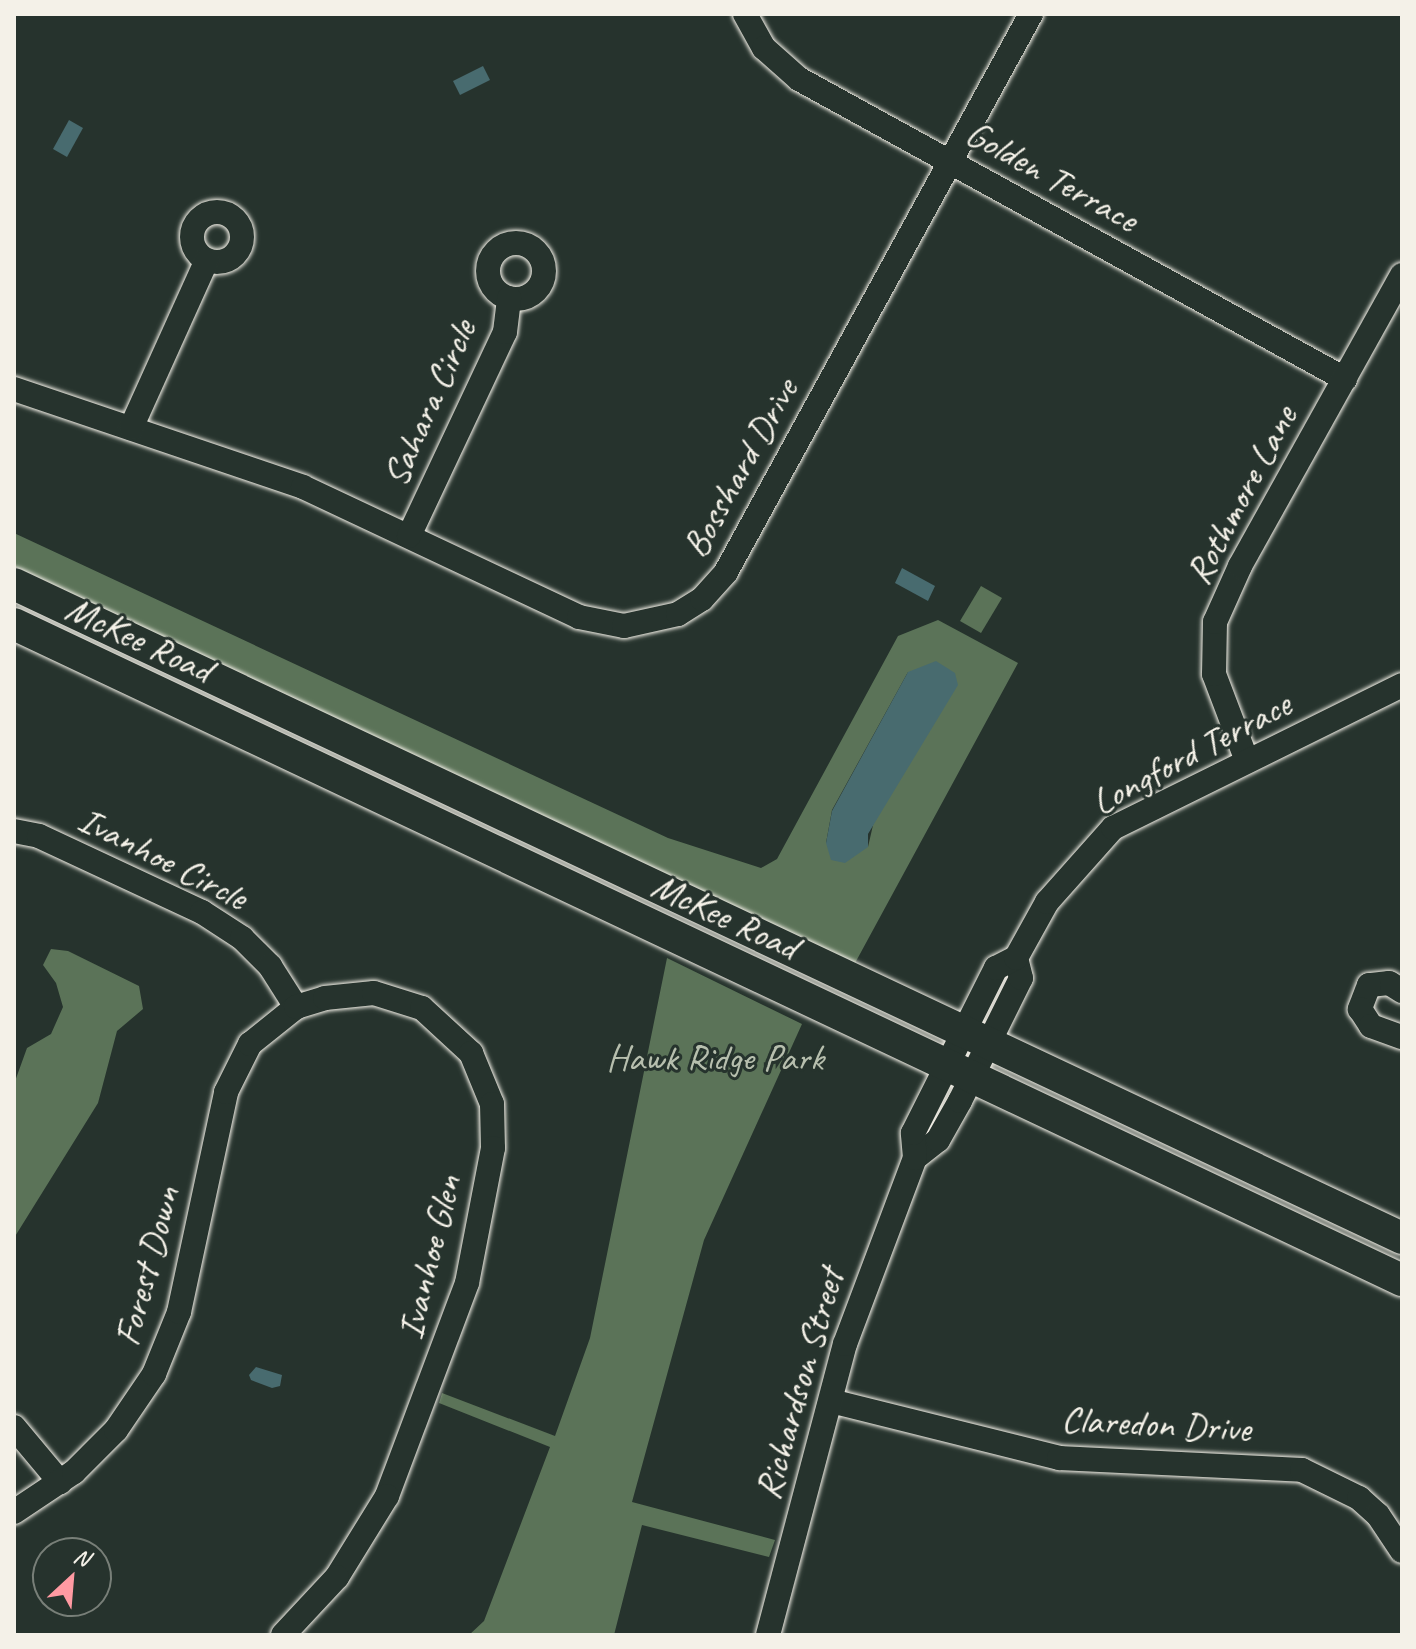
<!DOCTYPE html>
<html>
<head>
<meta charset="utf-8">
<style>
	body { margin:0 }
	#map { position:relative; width:1416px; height:1649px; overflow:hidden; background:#26332d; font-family:Caveat,sans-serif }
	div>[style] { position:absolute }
	.green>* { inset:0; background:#5b7358 }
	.water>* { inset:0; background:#486b6f }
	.roads { filter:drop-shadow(0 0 2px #f4f1e8) drop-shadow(0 0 2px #f4f1e8) }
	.minor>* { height:24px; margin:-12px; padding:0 12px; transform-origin:12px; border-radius:12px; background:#26332d }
	.minor>.ring { margin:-12px; padding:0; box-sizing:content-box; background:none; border:24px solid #26332d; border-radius:50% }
	.major>* { height:32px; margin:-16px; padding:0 16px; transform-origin:16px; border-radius:16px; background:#26332d }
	span { translate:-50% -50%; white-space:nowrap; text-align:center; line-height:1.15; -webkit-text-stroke:6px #26332d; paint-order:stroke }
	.street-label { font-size:38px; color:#f4f1e8 }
	.park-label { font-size:38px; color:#b7bfae }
	.frame { position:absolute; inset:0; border:16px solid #f4f1e8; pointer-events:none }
	.north { position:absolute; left:32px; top:1537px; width:80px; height:80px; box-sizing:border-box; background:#26332d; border:2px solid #787f78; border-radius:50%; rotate:26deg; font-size:22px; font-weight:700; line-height:32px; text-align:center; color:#f4f1e8 }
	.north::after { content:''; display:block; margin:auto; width:28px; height:36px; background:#ff9aa2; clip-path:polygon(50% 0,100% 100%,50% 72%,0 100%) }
</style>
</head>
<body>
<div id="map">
	<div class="green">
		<div style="clip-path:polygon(evenodd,14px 533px,668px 838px,761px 868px,777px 859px,898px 636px,938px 620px,1018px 663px,854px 965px,14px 566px,14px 533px,908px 672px,868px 847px,826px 843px,832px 810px,908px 672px)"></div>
		<div style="clip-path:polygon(981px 586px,1002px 598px,981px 633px,960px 621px)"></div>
		<div style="clip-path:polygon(51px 949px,68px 951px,139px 986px,143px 1009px,117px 1031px,98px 1103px,14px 1238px,14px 1084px,27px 1048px,51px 1034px,63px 1007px,56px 983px,43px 965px)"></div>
		<div style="clip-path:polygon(667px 958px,802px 1024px,704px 1240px,632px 1502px,775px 1540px,769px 1557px,642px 1525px,614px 1635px,469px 1635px,484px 1621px,550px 1447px,439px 1403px,442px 1393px,555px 1436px,590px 1338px)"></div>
	</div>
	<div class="water">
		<div style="clip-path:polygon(483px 66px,490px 80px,460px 95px,453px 81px)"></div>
		<div style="clip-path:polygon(69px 120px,83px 128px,67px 157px,53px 149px)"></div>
		<div style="clip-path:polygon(902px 568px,935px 586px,928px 601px,895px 583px)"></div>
		<div style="clip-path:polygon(936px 661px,955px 673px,958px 685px,868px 834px,868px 847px,845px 863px,831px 860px,826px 843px,832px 811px,908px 672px)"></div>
		<div style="clip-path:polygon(256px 1367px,282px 1375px,280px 1386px,272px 1388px,251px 1380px,249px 1375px)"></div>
	</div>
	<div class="roads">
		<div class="minor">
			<div style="left:745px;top:14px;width:39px;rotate:61deg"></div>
			<div style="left:764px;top:48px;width:47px;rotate:41.5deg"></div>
			<div style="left:799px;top:79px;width:623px;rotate:28.79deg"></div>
			<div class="ring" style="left:192px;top:212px;width:26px;height:26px"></div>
			<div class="ring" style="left:488px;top:243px;width:32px;height:32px"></div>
			<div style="left:14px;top:389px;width:305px;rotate:18.7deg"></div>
			<div style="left:303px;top:487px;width:305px;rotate:25.2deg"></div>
			<div style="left:579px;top:617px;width:46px;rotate:11.3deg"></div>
			<div style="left:624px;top:626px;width:55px;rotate:-12.5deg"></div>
			<div style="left:678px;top:614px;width:28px;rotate:-32deg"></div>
			<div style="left:702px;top:599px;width:36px;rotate:-48deg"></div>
			<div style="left:726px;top:572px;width:636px;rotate:-61.34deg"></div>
			<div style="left:131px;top:428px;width:184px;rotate:-65.7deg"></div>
			<div style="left:409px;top:536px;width:225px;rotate:-64.8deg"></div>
			<div style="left:505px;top:332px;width:34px;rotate:-83deg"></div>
			<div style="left:1247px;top:761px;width:93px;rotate:-110.8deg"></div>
			<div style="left:1214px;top:674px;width:52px;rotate:-88.9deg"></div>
			<div style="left:1215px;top:622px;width:61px;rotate:-65.9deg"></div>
			<div style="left:1240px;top:566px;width:333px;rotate:-60.9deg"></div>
			<div style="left:14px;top:831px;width:25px;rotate:11deg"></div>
			<div style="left:39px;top:836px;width:180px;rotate:25deg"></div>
			<div style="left:202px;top:912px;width:48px;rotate:33deg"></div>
			<div style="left:242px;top:938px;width:40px;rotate:45deg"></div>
			<div style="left:270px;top:966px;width:49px;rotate:57.6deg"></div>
			<div style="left:1402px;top:991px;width:15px;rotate:-148deg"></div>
			<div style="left:1389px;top:983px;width:20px;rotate:174deg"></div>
			<div style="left:1369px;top:985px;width:26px;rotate:111deg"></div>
			<div style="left:1360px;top:1009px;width:20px;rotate:57deg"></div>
			<div style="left:1371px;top:1026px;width:33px;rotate:20deg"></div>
			<div style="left:915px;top:1158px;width:29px;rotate:-38deg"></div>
			<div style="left:938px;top:1140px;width:45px;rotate:-60.6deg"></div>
			<div style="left:960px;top:1101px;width:137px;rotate:-63.6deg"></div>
			<div style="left:1021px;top:978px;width:21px;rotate:-104deg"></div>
			<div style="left:831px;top:1401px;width:235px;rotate:14deg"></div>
			<div style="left:1059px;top:1458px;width:243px;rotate:2.8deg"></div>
			<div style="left:1302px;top:1470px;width:64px;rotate:26.2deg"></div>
			<div style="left:1359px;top:1498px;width:25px;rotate:42deg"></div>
			<div style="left:1378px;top:1515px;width:43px;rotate:56.3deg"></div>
			<div style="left:14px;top:1427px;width:72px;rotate:50.1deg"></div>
			<div style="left:14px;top:1512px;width:72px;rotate:-33.7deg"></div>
			<div style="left:74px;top:1472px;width:59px;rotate:-45deg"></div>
			<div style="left:116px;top:1430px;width:68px;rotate:-55.8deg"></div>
			<div style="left:154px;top:1374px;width:67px;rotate:-68deg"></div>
			<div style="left:179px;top:1312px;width:225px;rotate:-77.9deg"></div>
			<div style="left:226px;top:1092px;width:54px;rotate:-63.4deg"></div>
			<div style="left:250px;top:1044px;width:59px;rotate:-38.8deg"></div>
			<div style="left:296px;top:1007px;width:30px;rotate:-17deg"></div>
			<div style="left:325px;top:998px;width:49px;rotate:-5.8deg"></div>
			<div style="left:374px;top:993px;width:50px;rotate:17.4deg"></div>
			<div style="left:422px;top:1008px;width:67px;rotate:42.6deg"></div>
			<div style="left:471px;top:1053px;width:55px;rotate:67.6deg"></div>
			<div style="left:492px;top:1104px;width:44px;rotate:88.7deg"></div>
			<div style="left:493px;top:1148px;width:137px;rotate:100.9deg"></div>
			<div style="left:467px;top:1283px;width:228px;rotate:110.6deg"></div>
			<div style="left:387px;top:1496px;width:95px;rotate:121.7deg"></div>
			<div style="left:337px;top:1577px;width:79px;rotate:133deg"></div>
			<div style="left:768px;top:1635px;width:301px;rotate:-75.2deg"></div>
			<div style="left:845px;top:1344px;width:199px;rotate:-69.4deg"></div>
			<div style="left:915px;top:1158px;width:25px;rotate:-95deg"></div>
			<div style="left:913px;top:1133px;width:185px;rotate:-63.3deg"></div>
			<div style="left:996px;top:968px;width:22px;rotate:-27deg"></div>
			<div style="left:1016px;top:958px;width:64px;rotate:-61deg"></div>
			<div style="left:1047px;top:902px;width:99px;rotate:-48.3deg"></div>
			<div style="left:1113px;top:828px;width:322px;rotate:-26.3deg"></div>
		</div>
		<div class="major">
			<div style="left:14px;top:584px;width:1534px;rotate:25.23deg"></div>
			<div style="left:14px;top:624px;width:1535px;rotate:25.3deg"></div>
		</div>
	</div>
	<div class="street-label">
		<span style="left:1052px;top:176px;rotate:29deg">Golden Terrace</span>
		<span style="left:429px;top:403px;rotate:-66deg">Sahara Circle</span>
		<span style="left:740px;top:468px;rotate:-61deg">Bosshard Drive</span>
		<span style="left:1241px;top:495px;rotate:-62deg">Rothmore Lane</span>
		<span style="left:139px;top:639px;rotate:25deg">McKee Road</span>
		<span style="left:1191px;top:753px;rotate:-28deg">Longford Terrace</span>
		<span style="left:163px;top:858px;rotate:27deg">Ivanhoe Circle</span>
		<span style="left:725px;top:916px;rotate:25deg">McKee Road</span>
		<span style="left:429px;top:1257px;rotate:-76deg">Ivanhoe Glen</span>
		<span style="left:147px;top:1266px;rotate:-75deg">Forest Down</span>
		<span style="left:799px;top:1384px;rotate:-74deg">Richardson Street</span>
		<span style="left:1156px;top:1424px;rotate:3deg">Claredon Drive</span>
	</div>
	<div class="park-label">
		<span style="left:715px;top:1058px">Hawk Ridge Park</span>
	</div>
	<div class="frame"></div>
	<div class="north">N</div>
</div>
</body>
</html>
